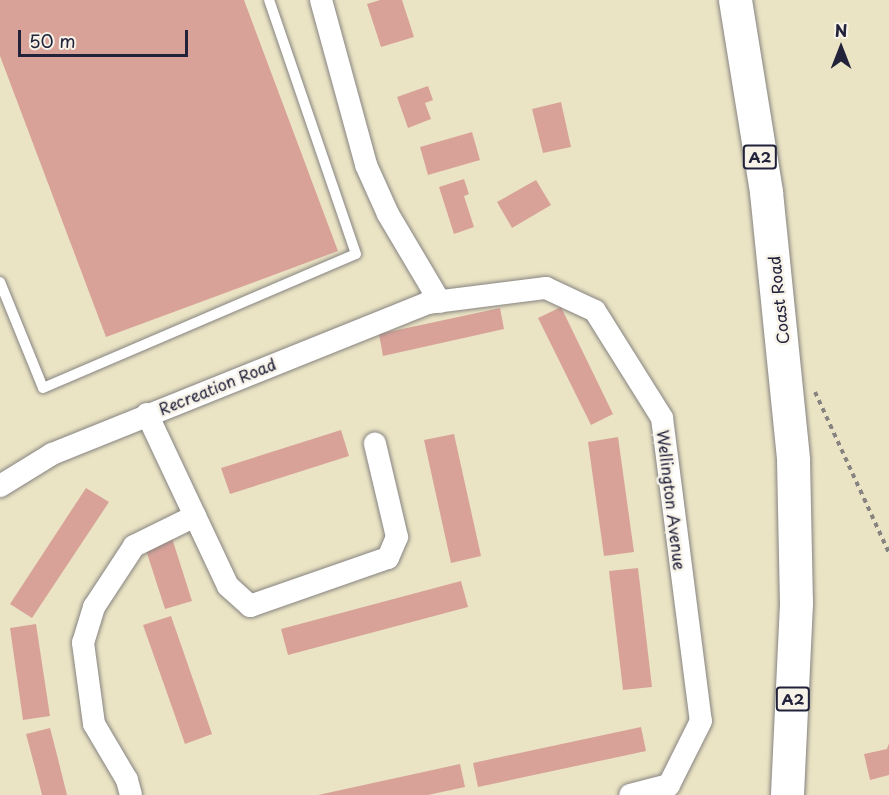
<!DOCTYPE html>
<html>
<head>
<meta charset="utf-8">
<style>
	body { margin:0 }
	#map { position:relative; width:889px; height:795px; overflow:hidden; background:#ebe4c4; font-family:"Playpen Sans",sans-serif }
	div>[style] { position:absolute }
	.building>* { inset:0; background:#d8a299 }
	.path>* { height:4px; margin-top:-2px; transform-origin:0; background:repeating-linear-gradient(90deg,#868380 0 4.5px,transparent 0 9px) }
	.roads { filter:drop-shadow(0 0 2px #868380) drop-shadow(0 0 2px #868380) }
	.service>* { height:10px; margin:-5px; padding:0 5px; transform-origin:5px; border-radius:5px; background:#fff }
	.minor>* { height:22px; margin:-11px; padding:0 11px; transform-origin:11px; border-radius:11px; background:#fff }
	.primary>* { height:33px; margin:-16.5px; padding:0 16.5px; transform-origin:16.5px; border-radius:16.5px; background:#fff }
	span { translate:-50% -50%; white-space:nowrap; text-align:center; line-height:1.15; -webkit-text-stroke:5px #f7f3e8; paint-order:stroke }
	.shield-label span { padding:2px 4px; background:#f7f3e8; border:2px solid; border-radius:4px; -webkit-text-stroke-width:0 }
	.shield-label { font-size:15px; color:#22223b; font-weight:700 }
	.street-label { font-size:16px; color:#22223b }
	.north { position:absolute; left:811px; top:18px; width:60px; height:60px; -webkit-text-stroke:4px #f7f3e8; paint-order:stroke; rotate:0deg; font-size:16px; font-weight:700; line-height:24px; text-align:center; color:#22223b }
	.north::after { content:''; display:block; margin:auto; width:21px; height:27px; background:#22223b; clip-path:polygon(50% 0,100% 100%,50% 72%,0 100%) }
	.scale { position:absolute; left:18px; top:30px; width:170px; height:27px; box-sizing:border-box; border:3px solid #22223b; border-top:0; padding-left:8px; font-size:18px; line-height:21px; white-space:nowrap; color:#22223b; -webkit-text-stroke:4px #f7f3e8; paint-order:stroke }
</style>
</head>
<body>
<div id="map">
	<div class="building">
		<div style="clip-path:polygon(0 0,244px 0,338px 251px,106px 337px,0 56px)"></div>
		<div style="clip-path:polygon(380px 0,402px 0,414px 37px,381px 47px,367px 4px)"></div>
		<div style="clip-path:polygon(428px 86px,433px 100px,425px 103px,431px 119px,408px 128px,397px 97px)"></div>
		<div style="clip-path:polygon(561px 102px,571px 147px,543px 153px,532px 109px)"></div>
		<div style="clip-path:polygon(472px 132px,480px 160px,428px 175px,420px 147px)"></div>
		<div style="clip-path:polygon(464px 179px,469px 194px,464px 196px,474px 227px,454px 234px,439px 187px)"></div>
		<div style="clip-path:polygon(536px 180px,551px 205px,512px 228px,497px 202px)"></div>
		<div style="clip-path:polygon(561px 307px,613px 414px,591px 425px,538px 318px)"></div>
		<div style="clip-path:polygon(500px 308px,504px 329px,383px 356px,379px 334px)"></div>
		<div style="clip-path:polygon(341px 430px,349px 456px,230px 494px,221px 468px)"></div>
		<div style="clip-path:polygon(454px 434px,481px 556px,451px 563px,424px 440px)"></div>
		<div style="clip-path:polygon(618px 437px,634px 552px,604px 556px,588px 442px)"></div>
		<div style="clip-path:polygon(86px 488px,109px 502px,32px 618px,10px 604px)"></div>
		<div style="clip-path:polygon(172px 538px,192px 601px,165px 609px,145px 547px)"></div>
		<div style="clip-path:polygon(638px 568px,652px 687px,623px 690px,609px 571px)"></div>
		<div style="clip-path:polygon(461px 581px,468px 607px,288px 655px,281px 629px)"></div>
		<div style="clip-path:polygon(171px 616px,212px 734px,185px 744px,143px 625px)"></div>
		<div style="clip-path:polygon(36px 624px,50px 716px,23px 720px,10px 628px)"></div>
		<div style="clip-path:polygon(641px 727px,646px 751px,478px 787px,473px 763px)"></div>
		<div style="clip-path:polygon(50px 728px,56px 751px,67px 795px,42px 795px,38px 779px,26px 734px)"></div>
		<div style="clip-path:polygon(889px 743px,889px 775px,870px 780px,864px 754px,887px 749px)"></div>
		<div style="clip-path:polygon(460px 764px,465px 787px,428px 795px,318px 795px)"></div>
	</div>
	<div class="path">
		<div style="left:815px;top:392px;width:177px;rotate:65.3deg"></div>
	</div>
	<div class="roads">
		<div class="service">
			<div style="left:0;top:282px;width:114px;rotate:67.9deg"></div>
			<div style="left:43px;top:388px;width:340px;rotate:-23.2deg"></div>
			<div style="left:356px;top:254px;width:268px;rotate:-108.9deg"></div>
		</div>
		<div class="minor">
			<div style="left:321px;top:0;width:171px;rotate:74.7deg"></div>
			<div style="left:366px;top:165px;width:54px;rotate:65.8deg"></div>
			<div style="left:388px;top:214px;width:102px;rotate:59.4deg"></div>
			<div style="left:147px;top:414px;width:190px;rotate:64.8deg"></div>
			<div style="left:228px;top:586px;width:30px;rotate:42deg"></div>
			<div style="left:250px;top:606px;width:146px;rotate:-19.2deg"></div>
			<div style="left:388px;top:558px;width:23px;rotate:-67deg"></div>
			<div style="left:397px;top:537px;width:96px;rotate:-103.3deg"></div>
			<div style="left:0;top:486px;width:61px;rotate:-31.6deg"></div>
			<div style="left:52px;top:454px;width:404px;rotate:-21.9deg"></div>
			<div style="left:427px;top:303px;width:120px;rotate:-7.2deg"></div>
			<div style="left:546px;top:288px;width:54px;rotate:25.1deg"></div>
			<div style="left:595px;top:311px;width:126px;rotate:57.9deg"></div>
			<div style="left:662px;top:418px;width:305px;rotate:82.7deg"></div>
			<div style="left:701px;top:721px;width:72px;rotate:116.6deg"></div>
			<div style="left:669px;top:785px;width:40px;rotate:165.6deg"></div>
			<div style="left:131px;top:795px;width:16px;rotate:-105deg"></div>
			<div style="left:127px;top:780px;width:65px;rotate:-120.5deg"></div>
			<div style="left:94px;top:724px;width:82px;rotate:-97.7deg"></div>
			<div style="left:83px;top:643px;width:38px;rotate:-73deg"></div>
			<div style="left:94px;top:607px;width:73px;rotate:-56.7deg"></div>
			<div style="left:134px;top:546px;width:68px;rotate:-26.2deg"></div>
		</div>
		<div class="primary">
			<div style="left:735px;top:0;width:194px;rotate:80.8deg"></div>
			<div style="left:766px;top:192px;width:269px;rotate:84.2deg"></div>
			<div style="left:793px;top:460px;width:143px;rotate:88.8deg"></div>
			<div style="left:796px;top:603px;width:192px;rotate:92.7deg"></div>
		</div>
	</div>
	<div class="shield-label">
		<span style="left:760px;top:157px">A2</span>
		<span style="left:793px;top:699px">A2</span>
	</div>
	<div class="street-label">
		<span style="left:778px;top:300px;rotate:-96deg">Coast Road</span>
		<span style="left:217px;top:386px;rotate:-22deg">Recreation Road</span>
		<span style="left:672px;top:500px;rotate:83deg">Wellington Avenue</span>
	</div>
	<div class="north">N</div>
	<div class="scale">50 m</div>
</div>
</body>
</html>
